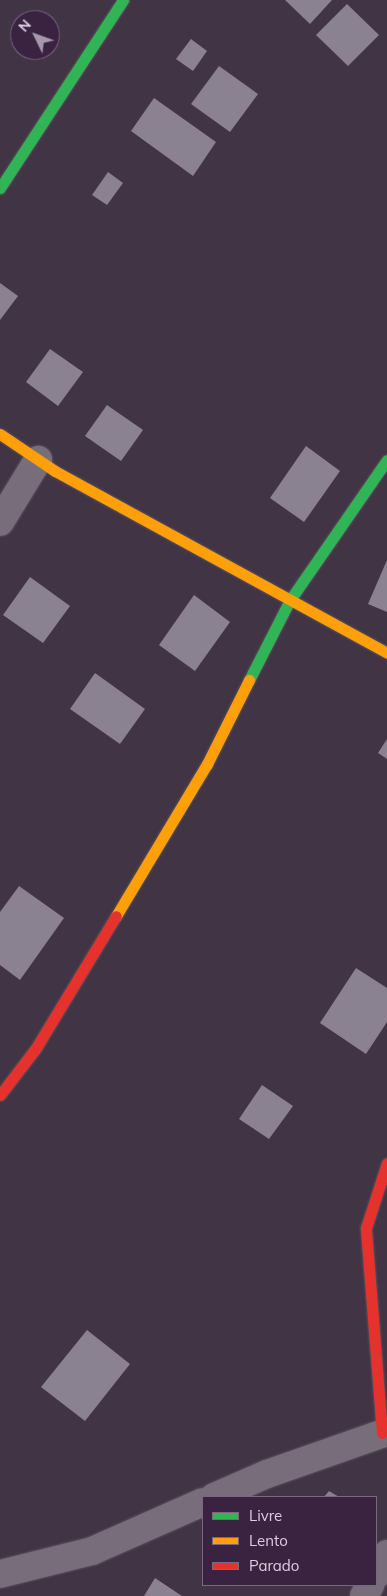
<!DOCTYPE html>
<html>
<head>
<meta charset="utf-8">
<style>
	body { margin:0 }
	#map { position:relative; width:387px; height:1596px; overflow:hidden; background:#413445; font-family:Mulish,sans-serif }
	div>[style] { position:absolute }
	.building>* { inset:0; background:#8a8291 }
	.roads { filter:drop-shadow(0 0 1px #5b505e) drop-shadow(0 0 1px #5b505e) }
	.street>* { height:28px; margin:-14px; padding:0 14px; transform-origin:14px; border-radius:14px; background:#786e7b }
	.fast>* { height:11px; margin:-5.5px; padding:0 5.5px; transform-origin:5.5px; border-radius:5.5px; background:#30b455 }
	.slow>* { height:11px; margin:-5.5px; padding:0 5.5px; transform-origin:5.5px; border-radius:5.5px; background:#ff9f0a }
	.jam>* { height:11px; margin:-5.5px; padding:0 5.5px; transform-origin:5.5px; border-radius:5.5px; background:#e5322d }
	span { translate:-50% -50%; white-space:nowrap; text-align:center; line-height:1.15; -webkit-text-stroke:5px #3a2341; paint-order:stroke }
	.legend { position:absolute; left:202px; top:1496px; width:175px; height:90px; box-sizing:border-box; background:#3a2341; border:1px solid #7b6781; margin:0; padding:6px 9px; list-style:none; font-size:15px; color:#dccde0 }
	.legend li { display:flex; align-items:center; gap:10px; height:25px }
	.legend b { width:25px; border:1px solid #7b6781 }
	.north { position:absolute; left:10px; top:10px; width:50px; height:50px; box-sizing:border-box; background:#3a2341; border:1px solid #7b6781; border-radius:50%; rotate:312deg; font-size:14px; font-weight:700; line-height:20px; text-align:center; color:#dccde0 }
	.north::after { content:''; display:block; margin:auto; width:18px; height:22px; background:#a697aa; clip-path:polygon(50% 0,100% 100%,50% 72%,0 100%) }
</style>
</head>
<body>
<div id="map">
	<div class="building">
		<div style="clip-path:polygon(285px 0,332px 0,310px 24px)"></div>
		<div style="clip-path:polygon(347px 4px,379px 35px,348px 66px,316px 35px)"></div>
		<div style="clip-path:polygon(191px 39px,207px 51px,193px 71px,176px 59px)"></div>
		<div style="clip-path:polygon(219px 66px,258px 94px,230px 132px,191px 104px)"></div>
		<div style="clip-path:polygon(154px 98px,216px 142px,193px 176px,131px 131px)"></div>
		<div style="clip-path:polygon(108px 172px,123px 183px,107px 205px,92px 195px)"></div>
		<div style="clip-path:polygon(0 283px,18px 296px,0 320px)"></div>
		<div style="clip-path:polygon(50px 349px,83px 372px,58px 406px,26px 382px)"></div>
		<div style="clip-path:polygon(107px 405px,143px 430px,121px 461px,85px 436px)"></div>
		<div style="clip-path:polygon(306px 446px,340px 471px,304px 522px,270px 498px)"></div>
		<div style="clip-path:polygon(387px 560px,387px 612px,368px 604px)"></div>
		<div style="clip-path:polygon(30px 577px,70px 606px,43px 643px,3px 615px)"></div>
		<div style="clip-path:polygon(194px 595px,230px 622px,195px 671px,159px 645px)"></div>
		<div style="clip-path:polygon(95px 673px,145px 709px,120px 744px,70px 709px)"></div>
		<div style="clip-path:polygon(387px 739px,387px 759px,378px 753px)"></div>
		<div style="clip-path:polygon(19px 886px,64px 918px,20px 980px,0 965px,0 912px)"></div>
		<div style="clip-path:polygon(356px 968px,387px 988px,387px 1022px,366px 1054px,320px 1023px)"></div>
		<div style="clip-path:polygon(262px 1085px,293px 1106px,269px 1139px,239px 1119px)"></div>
		<div style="clip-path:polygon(87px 1330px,130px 1364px,85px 1421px,41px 1387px)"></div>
		<div style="clip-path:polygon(329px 1491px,339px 1497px,324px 1497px)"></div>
		<div style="clip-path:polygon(155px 1578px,182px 1596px,144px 1596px)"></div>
	</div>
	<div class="roads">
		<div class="street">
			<div style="left:0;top:522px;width:73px;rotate:-58.5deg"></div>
			<div style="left:214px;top:1497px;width:58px;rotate:-23.5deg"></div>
			<div style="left:267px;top:1474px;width:127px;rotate:-19.3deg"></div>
			<div style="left:0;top:1574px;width:95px;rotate:-14deg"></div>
			<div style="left:92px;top:1551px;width:121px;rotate:-23.8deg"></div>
			<div style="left:376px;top:1575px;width:24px;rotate:-62deg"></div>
			<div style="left:364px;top:1596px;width:13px;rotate:-61deg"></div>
		</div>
		<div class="fast">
			<div style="left:0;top:188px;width:225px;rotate:-56.8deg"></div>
			<div style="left:249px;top:680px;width:90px;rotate:-62.9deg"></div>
			<div style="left:290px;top:600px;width:170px;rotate:-55.3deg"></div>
		</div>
		<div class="slow">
			<div style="left:0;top:434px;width:66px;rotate:33.9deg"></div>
			<div style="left:55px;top:471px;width:379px;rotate:28.7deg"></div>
			<div style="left:116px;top:916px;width:177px;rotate:-59.1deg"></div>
			<div style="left:207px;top:764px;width:94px;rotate:-63.4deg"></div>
		</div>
		<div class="jam">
			<div style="left:0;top:1095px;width:59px;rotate:-52.5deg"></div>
			<div style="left:36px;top:1048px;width:154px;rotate:-58.8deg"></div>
			<div style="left:382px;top:1433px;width:206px;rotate:-94.5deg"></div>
			<div style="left:366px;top:1228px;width:68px;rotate:-72.1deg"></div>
		</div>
	</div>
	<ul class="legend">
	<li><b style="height:6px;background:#30b455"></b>Livre</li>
	<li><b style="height:6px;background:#ff9f0a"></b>Lento</li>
	<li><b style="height:6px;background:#e5322d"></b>Parado</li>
	</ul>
	<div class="north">N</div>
</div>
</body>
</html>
